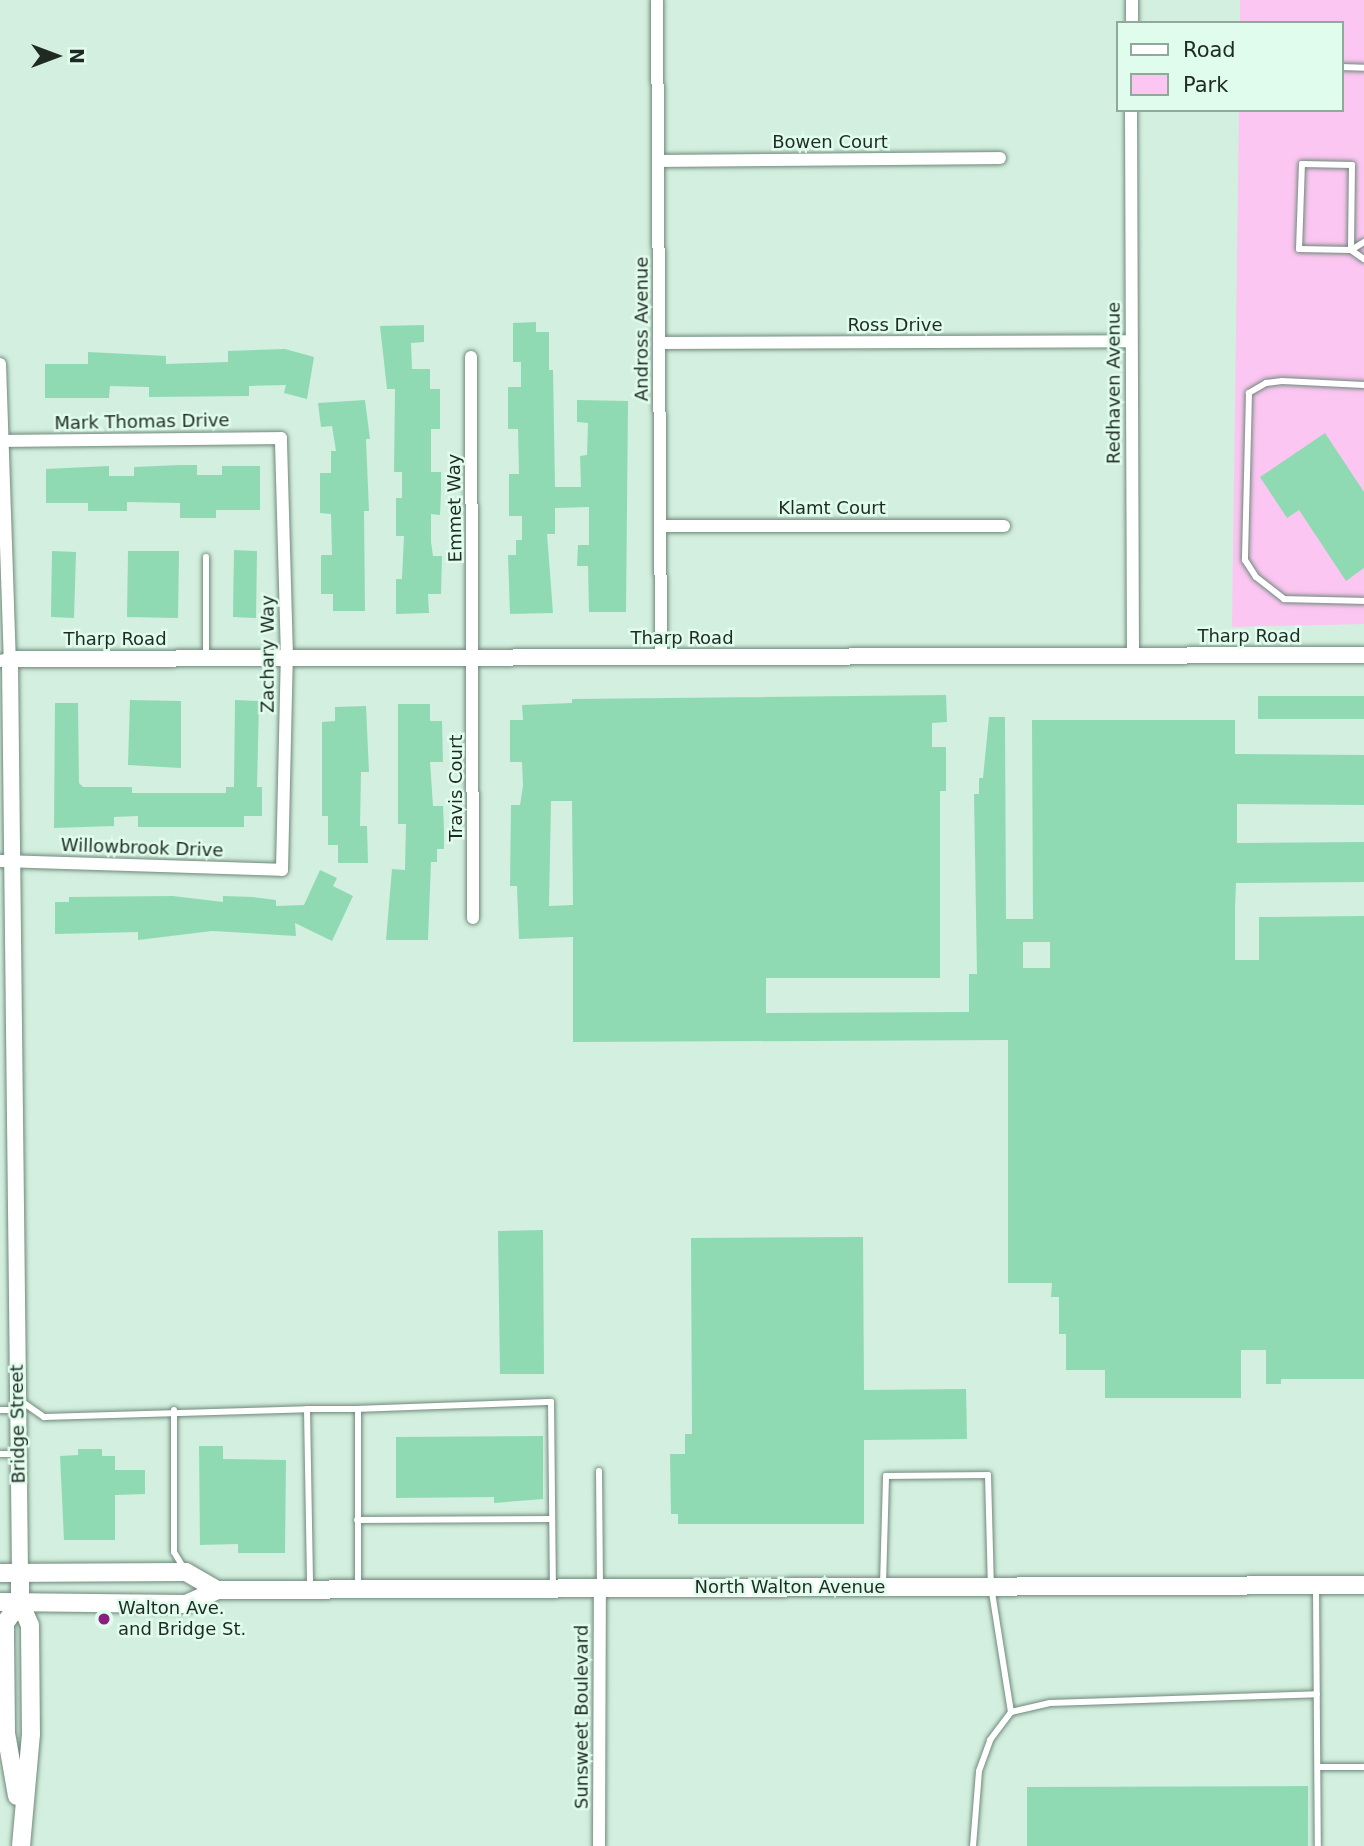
<!DOCTYPE html>
<html>
<head>
<meta charset="utf-8">
<style>
	body { margin:0 }
	#map { position:relative; width:1364px; height:1846px; overflow:hidden; background:#d3efdf; font-family:"DejaVu Sans",sans-serif }
	div>[style] { position:absolute }
	.green>* { inset:0; background:#fbc6f2 }
	.building>* { inset:0; background:#8fdab3 }
	.roads { filter:drop-shadow(0 0 2px #70897b) drop-shadow(0 0 2px #70897b) }
	.service>* { height:6px; margin:-3px; padding:0 3px; transform-origin:3px; border-radius:3px; background:#fff }
	.minor>* { height:12px; margin:-6px; padding:0 6px; transform-origin:6px; border-radius:6px; background:#fff }
	.tertiary>* { height:16px; margin:-8px; padding:0 8px; transform-origin:8px; border-radius:8px; background:#fff }
	.secondary>* { height:18px; margin:-9px; padding:0 9px; transform-origin:9px; border-radius:9px; background:#fff }
	.dots>* { width:19px; height:19px; translate:-50% -50%; box-sizing:border-box; border:4px solid #e0fcec; border-radius:50% }
	span { translate:-50% -50%; white-space:nowrap; text-align:center; line-height:1.15; -webkit-text-stroke:5px #e0fcec; paint-order:stroke }
	.street-label { font-size:18px; color:#1f2a24 }
	.poi-label { font-size:18px; color:#1f2a24 }
	.left { translate:0 -50%; text-align:left }
	.legend { position:absolute; left:1116px; top:21px; width:228px; height:91px; box-sizing:border-box; background:#e0fcec; border:2px solid #93a89c; margin:0; padding:9px 12px; list-style:none; font-size:21px; color:#1f2a24 }
	.legend li { display:flex; align-items:center; gap:14px; height:35px }
	.legend b { width:35px; border:2px solid #93a89c }
	.north { position:absolute; left:21px; top:21px; width:70px; height:70px; -webkit-text-stroke:5px #e0fcec; paint-order:stroke; rotate:90deg; font-size:19px; font-weight:700; line-height:28px; text-align:center; color:#1f2a24 }
	.north::after { content:''; display:block; margin:auto; width:24px; height:32px; background:#1f2a24; clip-path:polygon(50% 0,100% 100%,50% 72%,0 100%) }
</style>
</head>
<body>
<div id="map">
	<div class="green">
		<div style="clip-path:polygon(1240px 0,1364px 0,1364px 624px,1232px 627px,1239px 110px,1341px 110px,1341px 23px,1240px 23px)"></div>
	</div>
	<div class="building">
		<div style="clip-path:polygon(536px 322px,536px 332px,549px 332px,549px 370px,553px 370px,555px 487px,581px 487px,580px 456px,587px 455px,588px 423px,577px 422px,577px 400px,628px 401px,626px 612px,589px 612px,588px 566px,577px 566px,578px 545px,589px 545px,589px 507px,555px 508px,555px 534px,547px 534px,553px 613px,510px 614px,508px 555px,516px 555px,516px 540px,522px 540px,522px 516px,509px 516px,509px 474px,519px 474px,518px 429px,508px 429px,508px 387px,521px 387px,521px 362px,513px 362px,513px 323px)"></div>
		<div style="clip-path:polygon(424px 325px,424px 342px,411px 343px,412px 369px,430px 369px,430px 389px,440px 389px,440px 429px,431px 429px,431px 472px,441px 472px,441px 491px,440px 515px,431px 514px,431px 542px,433px 556px,442px 556px,441px 594px,428px 594px,429px 613px,396px 614px,396px 579px,402px 579px,404px 536px,396px 536px,396px 498px,402px 498px,402px 472px,394px 472px,395px 389px,387px 389px,380px 326px)"></div>
		<div style="clip-path:polygon(285px 349px,314px 357px,307px 399px,284px 393px,286px 385px,249px 386px,249px 396px,149px 397px,149px 387px,110px 386px,109px 398px,45px 398px,45px 364px,88px 364px,88px 352px,166px 356px,166px 364px,228px 362px,228px 351px)"></div>
		<div style="clip-path:polygon(365px 400px,370px 439px,366px 439px,369px 511px,364px 511px,365px 611px,333px 611px,333px 594px,321px 594px,321px 555px,332px 555px,331px 514px,320px 513px,320px 473px,331px 473px,331px 451px,336px 451px,332px 426px,321px 427px,318px 403px)"></div>
		<div style="clip-path:polygon(1325px 433px,1364px 492px,1364px 568px,1346px 581px,1299px 510px,1287px 518px,1260px 477px)"></div>
		<div style="clip-path:polygon(180px 465px,197px 465px,197px 475px,222px 475px,222px 466px,260px 466px,260px 510px,216px 510px,216px 518px,180px 518px,180px 503px,127px 502px,127px 511px,88px 511px,88px 503px,46px 503px,46px 469px,109px 466px,109px 476px,134px 476px,134px 467px)"></div>
		<div style="clip-path:polygon(234px 550px,257px 551px,256px 618px,233px 617px)"></div>
		<div style="clip-path:polygon(52px 551px,76px 552px,74px 618px,51px 617px)"></div>
		<div style="clip-path:polygon(128px 551px,179px 551px,178px 618px,127px 617px)"></div>
		<div style="clip-path:polygon(evenodd,946px 695px,947px 722px,932px 723px,932px 747px,946px 747px,946px 791px,940px 791px,940px 978px,766px 978px,766px 1013px,969px 1012px,969px 974px,977px 974px,974px 794px,979px 794px,979px 778px,983px 778px,989px 717px,1005px 717px,1006px 919px,1033px 919px,1032px 720px,1235px 720px,1235px 754px,1364px 755px,1364px 805px,1237px 804px,1237px 843px,1364px 842px,1364px 882px,1236px 883px,1235px 908px,1235px 960px,1259px 960px,1259px 917px,1364px 916px,1364px 1379px,1281px 1379px,1281px 1384px,1266px 1384px,1266px 1350px,1241px 1350px,1241px 1398px,1105px 1398px,1105px 1370px,1066px 1370px,1066px 1334px,1059px 1334px,1059px 1297px,1051px 1297px,1052px 1283px,1008px 1283px,1008px 1040px,573px 1042px,573px 937px,519px 939px,517px 886px,510px 886px,511px 805px,520px 805px,523px 786px,522px 762px,510px 762px,510px 720px,523px 720px,522px 705px,572px 703px,572px 699px,946px 695px,551px 801px,572px 801px,573px 905px,549px 906px,551px 801px,946px 695px,1023px 942px,1050px 942px,1050px 968px,1023px 968px,1023px 942px)"></div>
		<div style="clip-path:polygon(1258px 696px,1364px 696px,1364px 719px,1258px 719px)"></div>
		<div style="clip-path:polygon(130px 700px,181px 701px,181px 768px,128px 765px)"></div>
		<div style="clip-path:polygon(235px 700px,259px 701px,257px 787px,262px 787px,262px 816px,244px 816px,244px 827px,138px 827px,138px 816px,114px 817px,114px 826px,54px 828px,55px 703px,78px 703px,79px 783px,83px 787px,132px 787px,132px 793px,226px 793px,226px 787px,234px 787px)"></div>
		<div style="clip-path:polygon(398px 704px,430px 704px,430px 721px,442px 721px,443px 762px,430px 762px,433px 806px,443px 806px,444px 830px,444px 849px,437px 849px,437px 862px,431px 862px,428px 940px,386px 940px,392px 869px,405px 870px,406px 824px,398px 824px)"></div>
		<div style="clip-path:polygon(366px 706px,369px 772px,361px 772px,360px 826px,367px 826px,368px 863px,338px 863px,338px 845px,328px 845px,328px 816px,322px 816px,322px 722px,335px 721px,335px 707px)"></div>
		<div style="clip-path:polygon(320px 870px,337px 878px,333px 886px,353px 896px,332px 941px,295px 923px,296px 936px,212px 931px,138px 940px,138px 932px,55px 934px,55px 902px,69px 902px,69px 897px,173px 896px,223px 902px,223px 896px,253px 897px,276px 900px,276px 906px,304px 905px)"></div>
		<div style="clip-path:polygon(543px 1230px,544px 1374px,500px 1374px,498px 1231px)"></div>
		<div style="clip-path:polygon(863px 1237px,864px 1390px,966px 1389px,967px 1439px,864px 1440px,864px 1524px,678px 1524px,678px 1514px,671px 1514px,670px 1454px,685px 1454px,685px 1434px,692px 1434px,691px 1238px)"></div>
		<div style="clip-path:polygon(543px 1436px,543px 1499px,494px 1503px,494px 1497px,396px 1498px,396px 1437px)"></div>
		<div style="clip-path:polygon(199px 1446px,223px 1446px,223px 1459px,286px 1460px,285px 1553px,238px 1553px,238px 1544px,200px 1545px)"></div>
		<div style="clip-path:polygon(78px 1449px,102px 1449px,102px 1456px,115px 1456px,115px 1470px,145px 1470px,145px 1494px,115px 1495px,115px 1540px,64px 1540px,60px 1456px,78px 1455px)"></div>
		<div style="clip-path:polygon(1308px 1786px,1308px 1846px,1027px 1846px,1027px 1787px)"></div>
	</div>
	<div class="roads">
		<div class="service">
			<div style="left:1341px;top:67px;width:23px;rotate:2deg"></div>
			<div style="left:1302px;top:164px;width:50px;rotate:1.1deg"></div>
			<div style="left:1352px;top:165px;width:85px;rotate:90.7deg"></div>
			<div style="left:1351px;top:250px;width:52px;rotate:-178.9deg"></div>
			<div style="left:1299px;top:249px;width:85px;rotate:-88deg"></div>
			<div style="left:1364px;top:242px;width:15px;rotate:148deg"></div>
			<div style="left:1351px;top:250px;width:16px;rotate:35deg"></div>
			<div style="left:1364px;top:385px;width:82px;rotate:-177.2deg"></div>
			<div style="left:1282px;top:381px;width:16px;rotate:173deg"></div>
			<div style="left:1266px;top:383px;width:20px;rotate:150deg"></div>
			<div style="left:1249px;top:393px;width:167px;rotate:91.4deg"></div>
			<div style="left:1245px;top:560px;width:20px;rotate:57deg"></div>
			<div style="left:1256px;top:577px;width:36px;rotate:38deg"></div>
			<div style="left:1284px;top:599px;width:80px;rotate:1.4deg"></div>
			<div style="left:206px;top:557px;width:99px;rotate:90deg"></div>
			<div style="left:21px;top:1401px;width:28px;rotate:35deg"></div>
			<div style="left:44px;top:1417px;width:263px;rotate:-1.7deg"></div>
			<div style="left:307px;top:1409px;width:178px;rotate:89deg"></div>
			<div style="left:307px;top:1409px;width:51px"></div>
			<div style="left:0;top:1410px;width:17px"></div>
			<div style="left:174px;top:1410px;width:142px;rotate:90deg"></div>
			<div style="left:174px;top:1552px;width:21px;rotate:59deg"></div>
			<div style="left:0;top:1454px;width:18px"></div>
			<div style="left:599px;top:1471px;width:114px;rotate:89.5deg"></div>
			<div style="left:357px;top:1520px;width:195px;rotate:-0.3deg"></div>
			<div style="left:883px;top:1585px;width:109px;rotate:-88.4deg"></div>
			<div style="left:886px;top:1476px;width:102px;rotate:-0.6deg"></div>
			<div style="left:988px;top:1475px;width:111px;rotate:88.5deg"></div>
			<div style="left:991px;top:1586px;width:128px;rotate:81deg"></div>
			<div style="left:358px;top:1586px;width:177px;rotate:-90deg"></div>
			<div style="left:358px;top:1409px;width:193px;rotate:-2.1deg"></div>
			<div style="left:551px;top:1402px;width:184px;rotate:89.4deg"></div>
			<div style="left:1316px;top:1588px;width:258px;rotate:89.6deg"></div>
			<div style="left:1318px;top:1767px;width:46px"></div>
			<div style="left:973px;top:1846px;width:75px;rotate:-85.4deg"></div>
			<div style="left:979px;top:1771px;width:33px;rotate:-70deg"></div>
			<div style="left:990px;top:1740px;width:35px;rotate:-53deg"></div>
			<div style="left:1011px;top:1712px;width:40px;rotate:-13deg"></div>
			<div style="left:1050px;top:1703px;width:267px;rotate:-1.9deg"></div>
		</div>
		<div class="minor">
			<div style="left:657px;top:0;width:658px;rotate:89.65deg"></div>
			<div style="left:1132px;top:23px;width:23px;rotate:-90deg"></div>
			<div style="left:1131px;top:110px;width:545px;rotate:89.79deg"></div>
			<div style="left:660px;top:161px;width:340px;rotate:-0.5deg"></div>
			<div style="left:659px;top:343px;width:472px;rotate:-0.2deg"></div>
			<div style="left:471px;top:357px;width:561px;rotate:89.8deg"></div>
			<div style="left:0;top:364px;width:295px;rotate:88.1deg"></div>
			<div style="left:10px;top:659px;width:10px;rotate:169deg"></div>
			<div style="left:660px;top:526px;width:344px"></div>
			<div style="left:0;top:861px;width:282px;rotate:1.8deg"></div>
			<div style="left:282px;top:870px;width:213px;rotate:-88.7deg"></div>
			<div style="left:287px;top:657px;width:219px;rotate:-91.6deg"></div>
			<div style="left:281px;top:438px;width:278px;rotate:179.4deg"></div>
			<div style="left:599px;top:1846px;width:259px;rotate:-89.8deg"></div>
		</div>
		<div class="tertiary">
			<div style="left:20px;top:1572px;width:913px;rotate:-90.63deg"></div>
			<div style="left:10px;top:659px;width:1354px;rotate:-0.17deg"></div>
		</div>
		<div class="secondary">
			<div style="left:20px;top:1572px;width:30px;rotate:90deg"></div>
			<div style="left:20px;top:1602px;width:25px;rotate:67deg"></div>
			<div style="left:30px;top:1625px;width:109px;rotate:89.5deg"></div>
			<div style="left:31px;top:1734px;width:112px;rotate:95.1deg"></div>
			<div style="left:0;top:1573px;width:186px;rotate:-0.3deg"></div>
			<div style="left:186px;top:1572px;width:36px;rotate:30deg"></div>
			<div style="left:0;top:1602px;width:186px;rotate:0.6deg"></div>
			<div style="left:186px;top:1604px;width:34px;rotate:-24deg"></div>
			<div style="left:217px;top:1590px;width:1147px;rotate:-0.25deg"></div>
			<div style="left:17px;top:1796px;width:64px;rotate:-99.9deg"></div>
			<div style="left:6px;top:1733px;width:89px;rotate:-90.6deg"></div>
			<div style="left:5px;top:1644px;width:21px;rotate:-90deg"></div>
			<div style="left:5px;top:1623px;width:26px;rotate:-54deg"></div>
		</div>
	</div>
	<div class="dots">
		<div style="left:104px;top:1619px;background:#8c1e82"></div>
	</div>
	<div class="street-label">
		<span style="left:830px;top:142px">Bowen Court</span>
		<span style="left:895px;top:325px">Ross Drive</span>
		<span style="left:642px;top:329px;rotate:-90deg">Andross Avenue</span>
		<span style="left:1114px;top:383px;rotate:-90deg">Redhaven Avenue</span>
		<span style="left:142px;top:422px;rotate:-1deg">Mark Thomas Drive</span>
		<span style="left:455px;top:508px;rotate:-91deg">Emmet Way</span>
		<span style="left:832px;top:508px">Klamt Court</span>
		<span style="left:1249px;top:636px">Tharp Road</span>
		<span style="left:682px;top:638px">Tharp Road</span>
		<span style="left:115px;top:639px">Tharp Road</span>
		<span style="left:268px;top:654px;rotate:-90deg">Zachary Way</span>
		<span style="left:456px;top:788px;rotate:-90deg">Travis Court</span>
		<span style="left:142px;top:848px;rotate:2deg">Willowbrook Drive</span>
		<span style="left:18px;top:1424px;rotate:-91deg">Bridge Street</span>
		<span style="left:790px;top:1587px">North Walton Avenue</span>
		<span style="left:582px;top:1717px;rotate:-90deg">Sunsweet Boulevard</span>
	</div>
	<div class="poi-label">
		<span class="left" style="left:118px;top:1619px">Walton Ave.<br>and Bridge St.</span>
	</div>
	<ul class="legend">
	<li><b style="height:9px;background:#fff"></b>Road</li>
	<li><b style="height:19px;background:#fbc6f2"></b>Park</li>
	</ul>
	<div class="north">N</div>
</div>
</body>
</html>
